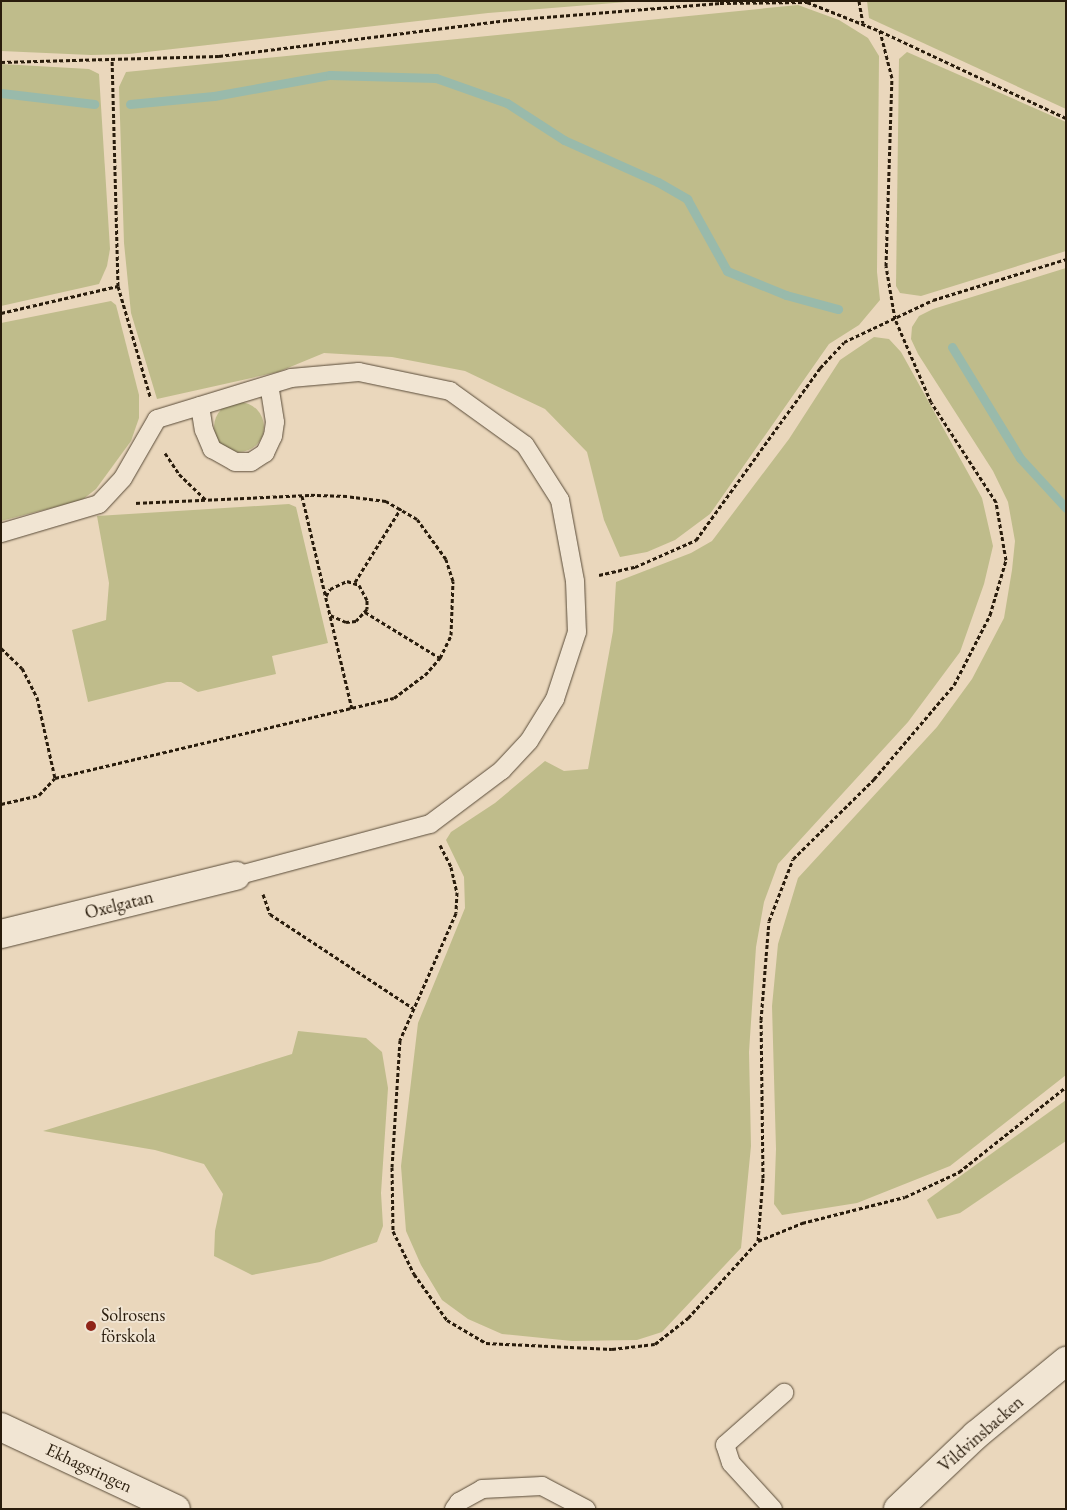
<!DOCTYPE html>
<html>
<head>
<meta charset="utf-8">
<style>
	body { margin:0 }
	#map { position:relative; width:1067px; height:1510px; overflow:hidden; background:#ead7bc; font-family:"EB Garamond",serif }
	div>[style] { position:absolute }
	.green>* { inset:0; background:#bfbc8b }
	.round { border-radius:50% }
	.stream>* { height:9px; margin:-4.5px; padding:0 4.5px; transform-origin:4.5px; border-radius:4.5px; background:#99baab }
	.path>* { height:3px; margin-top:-1.5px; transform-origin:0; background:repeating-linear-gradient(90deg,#291c0c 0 4px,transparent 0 6.5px) }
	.roads { filter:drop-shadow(0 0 1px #594b38) drop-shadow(0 0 1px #594b38) }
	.lane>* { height:18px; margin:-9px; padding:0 9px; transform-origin:9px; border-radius:9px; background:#f1e5d3 }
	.street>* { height:28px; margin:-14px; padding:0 14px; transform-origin:14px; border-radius:14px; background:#f1e5d3 }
	.secondary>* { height:28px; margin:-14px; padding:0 14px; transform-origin:14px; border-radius:14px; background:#f1e5d3 }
	.dots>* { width:14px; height:14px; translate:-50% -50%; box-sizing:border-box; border:2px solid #f1e5d3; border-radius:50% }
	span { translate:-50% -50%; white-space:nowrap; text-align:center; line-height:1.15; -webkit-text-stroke:4px #f1e5d3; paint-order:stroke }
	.street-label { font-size:18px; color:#291c0c }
	.poi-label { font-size:18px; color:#291c0c }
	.left { translate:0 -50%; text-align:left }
	.frame { position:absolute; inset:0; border:2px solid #291c0c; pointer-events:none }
</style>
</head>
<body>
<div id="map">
	<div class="green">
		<div style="clip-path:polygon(1px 1px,639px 1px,488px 13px,129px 54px,91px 55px,1px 51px)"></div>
		<div style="clip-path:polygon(867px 1px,1066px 1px,1066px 109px,869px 18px)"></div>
		<div style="clip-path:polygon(798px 5px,839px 20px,868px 38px,879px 56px,877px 272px,880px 300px,859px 325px,829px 344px,710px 514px,675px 540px,647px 552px,620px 557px,604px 520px,587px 452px,545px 409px,465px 371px,392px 357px,324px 353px,278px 372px,157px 399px,131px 313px,124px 243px,119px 87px,126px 72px)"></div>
		<div style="clip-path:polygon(907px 52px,1066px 122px,1066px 251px,921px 296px,900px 293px,896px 286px,899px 59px)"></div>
		<div style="clip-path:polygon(1px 64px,89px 69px,99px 74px,110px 249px,107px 266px,99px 284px,1px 306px)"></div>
		<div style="clip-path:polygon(1066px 268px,1066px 1075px,950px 1166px,857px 1203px,782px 1215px,774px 1204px,776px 1149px,772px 1006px,778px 944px,798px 878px,937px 727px,972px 679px,1004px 618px,1012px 570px,1015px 541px,1008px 502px,993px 471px,918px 354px,911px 339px,912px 327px,919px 316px,933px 309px)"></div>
		<div style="clip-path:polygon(111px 301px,116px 305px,139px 395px,139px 418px,131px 441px,96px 489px,82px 500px,1px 521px,1px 323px)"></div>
		<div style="clip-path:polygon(874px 337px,889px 339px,901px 352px,982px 498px,993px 546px,984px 584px,960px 652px,908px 722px,778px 864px,764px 902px,756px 947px,749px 1052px,751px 1146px,741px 1248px,662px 1332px,637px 1340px,572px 1341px,502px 1334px,468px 1319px,442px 1300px,421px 1265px,406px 1231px,401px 1166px,418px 1023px,465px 908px,464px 877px,446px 840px,451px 832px,495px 803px,545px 761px,564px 771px,588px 769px,613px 631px,616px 582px,691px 553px,712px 541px,789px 439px,840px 360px)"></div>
		<div class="round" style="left:214px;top:402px;width:50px;height:50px"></div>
		<div style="clip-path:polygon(289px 504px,296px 507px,328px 643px,272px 656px,276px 674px,198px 692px,181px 682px,167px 682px,88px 702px,72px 630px,106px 620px,109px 583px,97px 516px)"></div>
		<div style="clip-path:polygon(298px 1031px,366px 1038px,382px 1052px,388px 1088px,381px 1193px,383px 1226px,377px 1242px,320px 1262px,252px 1275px,214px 1256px,215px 1231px,223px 1194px,204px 1164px,155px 1150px,43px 1131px,292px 1054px)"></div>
		<div style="clip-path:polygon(1066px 1100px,1066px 1141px,960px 1213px,937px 1219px,927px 1200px)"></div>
	</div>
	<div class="stream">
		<div style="left:1px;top:93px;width:94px;rotate:6.7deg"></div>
		<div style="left:130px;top:104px;width:84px;rotate:-5.4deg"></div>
		<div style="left:214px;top:96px;width:118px;rotate:-10.3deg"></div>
		<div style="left:330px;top:75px;width:106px;rotate:1.6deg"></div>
		<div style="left:436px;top:78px;width:75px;rotate:19.4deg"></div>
		<div style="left:507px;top:103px;width:68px;rotate:33deg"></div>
		<div style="left:564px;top:140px;width:103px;rotate:24.1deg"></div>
		<div style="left:658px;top:182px;width:34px;rotate:30deg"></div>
		<div style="left:687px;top:199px;width:82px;rotate:60.9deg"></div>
		<div style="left:727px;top:271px;width:64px;rotate:22.1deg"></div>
		<div style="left:786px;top:295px;width:54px;rotate:15.1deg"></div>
		<div style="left:952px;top:347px;width:130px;rotate:58.5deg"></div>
		<div style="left:1020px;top:458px;width:68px;rotate:47.4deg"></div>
	</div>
	<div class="path">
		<div style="left:859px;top:1px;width:22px;rotate:80deg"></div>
		<div style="left:1px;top:62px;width:218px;rotate:-1.6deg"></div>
		<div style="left:219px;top:56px;width:291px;rotate:-7.1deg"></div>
		<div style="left:508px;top:20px;width:213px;rotate:-4.6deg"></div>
		<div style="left:720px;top:3px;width:87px;rotate:-0.7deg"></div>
		<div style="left:807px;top:2px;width:79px;rotate:21.7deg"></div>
		<div style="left:880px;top:31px;width:205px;rotate:25.1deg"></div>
		<div style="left:118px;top:286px;width:115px;rotate:73.8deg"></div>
		<div style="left:1px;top:313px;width:120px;rotate:-13deg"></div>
		<div style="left:118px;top:286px;width:226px;rotate:-91.5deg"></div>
		<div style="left:165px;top:453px;width:25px;rotate:56deg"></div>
		<div style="left:179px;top:474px;width:37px;rotate:44deg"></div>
		<div style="left:302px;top:496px;width:220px;rotate:76.8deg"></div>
		<div style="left:599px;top:575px;width:37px;rotate:-13deg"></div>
		<div style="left:635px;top:567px;width:67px;rotate:-23.9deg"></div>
		<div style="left:696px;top:540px;width:212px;rotate:-54.2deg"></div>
		<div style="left:820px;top:368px;width:35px;rotate:-47deg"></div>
		<div style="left:844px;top:342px;width:98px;rotate:-25.3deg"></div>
		<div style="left:933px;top:300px;width:139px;rotate:-17.1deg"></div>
		<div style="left:355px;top:582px;width:87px;rotate:-58.1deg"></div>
		<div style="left:326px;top:596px;width:8px;rotate:-60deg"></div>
		<div style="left:330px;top:589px;width:19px;rotate:-25deg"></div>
		<div style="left:347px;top:581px;width:13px;rotate:18deg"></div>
		<div style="left:359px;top:585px;width:17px;rotate:62deg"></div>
		<div style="left:367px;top:600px;width:9px;rotate:90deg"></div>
		<div style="left:367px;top:609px;width:16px;rotate:133deg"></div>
		<div style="left:356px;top:621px;width:10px;rotate:174deg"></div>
		<div style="left:346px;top:622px;width:17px;rotate:-156deg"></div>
		<div style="left:365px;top:612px;width:88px;rotate:31.5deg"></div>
		<div style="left:1px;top:648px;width:29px;rotate:44deg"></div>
		<div style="left:22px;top:668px;width:33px;rotate:63deg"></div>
		<div style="left:37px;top:697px;width:83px;rotate:77.5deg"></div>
		<div style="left:1px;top:804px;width:39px;rotate:-13deg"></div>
		<div style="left:39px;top:795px;width:23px;rotate:-47deg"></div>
		<div style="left:55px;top:778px;width:348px;rotate:-13.3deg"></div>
		<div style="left:394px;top:698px;width:39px;rotate:-37deg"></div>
		<div style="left:425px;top:675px;width:23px;rotate:-49deg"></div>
		<div style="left:440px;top:658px;width:25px;rotate:-64deg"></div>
		<div style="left:451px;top:635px;width:54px;rotate:-87.9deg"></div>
		<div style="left:453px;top:581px;width:23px;rotate:-108deg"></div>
		<div style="left:446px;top:559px;width:49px;rotate:-125.9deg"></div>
		<div style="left:417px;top:519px;width:36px;rotate:-150deg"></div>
		<div style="left:386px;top:501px;width:39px;rotate:-173deg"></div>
		<div style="left:347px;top:496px;width:38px;rotate:-178deg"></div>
		<div style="left:309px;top:495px;width:175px;rotate:177.4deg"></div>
		<div style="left:440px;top:845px;width:25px;rotate:63deg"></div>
		<div style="left:451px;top:867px;width:26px;rotate:77deg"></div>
		<div style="left:457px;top:892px;width:21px;rotate:93deg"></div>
		<div style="left:456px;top:913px;width:139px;rotate:113.8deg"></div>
		<div style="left:400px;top:1040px;width:127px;rotate:93.6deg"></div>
		<div style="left:392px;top:1167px;width:64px;rotate:89.1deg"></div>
		<div style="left:393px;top:1231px;width:48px;rotate:64deg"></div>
		<div style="left:414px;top:1274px;width:57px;rotate:54.3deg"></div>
		<div style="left:447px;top:1320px;width:45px;rotate:30.5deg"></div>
		<div style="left:486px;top:1343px;width:126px;rotate:2.7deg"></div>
		<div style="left:612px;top:1349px;width:43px;rotate:-6.6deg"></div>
		<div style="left:655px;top:1344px;width:42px;rotate:-38.2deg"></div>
		<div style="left:688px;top:1318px;width:104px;rotate:-47.7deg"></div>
		<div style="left:758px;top:1241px;width:48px;rotate:-22.2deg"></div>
		<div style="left:802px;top:1223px;width:106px;rotate:-14.2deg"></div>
		<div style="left:905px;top:1197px;width:60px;rotate:-24.8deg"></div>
		<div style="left:959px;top:1172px;width:137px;rotate:-38.5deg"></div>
		<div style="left:263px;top:894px;width:21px;rotate:71deg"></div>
		<div style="left:270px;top:914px;width:171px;rotate:33.3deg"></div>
		<div style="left:758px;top:1241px;width:63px;rotate:-85.5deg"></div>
		<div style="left:763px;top:1178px;width:158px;rotate:-90.7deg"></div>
		<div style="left:761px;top:1020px;width:99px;rotate:-85.4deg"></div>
		<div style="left:769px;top:921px;width:66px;rotate:-68.8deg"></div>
		<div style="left:793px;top:859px;width:114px;rotate:-44.6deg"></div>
		<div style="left:874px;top:779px;width:123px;rotate:-49.6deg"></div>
		<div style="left:954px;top:685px;width:79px;rotate:-62.8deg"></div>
		<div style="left:990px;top:615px;width:57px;rotate:-73.8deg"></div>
		<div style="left:1006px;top:560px;width:59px;rotate:-99.8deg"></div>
		<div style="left:996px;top:502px;width:119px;rotate:-123deg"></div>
		<div style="left:931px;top:402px;width:90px;rotate:-113.4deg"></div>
		<div style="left:895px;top:319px;width:54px;rotate:-99.6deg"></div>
		<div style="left:886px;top:266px;width:188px;rotate:-88.2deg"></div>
		<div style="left:892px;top:78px;width:49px;rotate:-104.3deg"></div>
	</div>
	<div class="roads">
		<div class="lane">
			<div style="left:200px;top:406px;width:24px;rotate:81deg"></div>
			<div style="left:204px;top:430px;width:21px;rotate:67deg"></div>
			<div style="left:212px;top:449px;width:26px;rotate:29deg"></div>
			<div style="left:235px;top:462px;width:16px"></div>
			<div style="left:251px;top:462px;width:17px;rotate:-33deg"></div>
			<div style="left:265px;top:453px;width:19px;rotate:-65deg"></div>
			<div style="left:273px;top:436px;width:14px;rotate:-82deg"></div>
			<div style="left:275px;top:422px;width:37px;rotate:-99deg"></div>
			<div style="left:1px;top:533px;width:102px;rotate:-16.5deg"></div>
			<div style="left:99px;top:504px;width:35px;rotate:-47deg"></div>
			<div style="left:123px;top:478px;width:68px;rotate:-60deg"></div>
			<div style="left:157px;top:419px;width:140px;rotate:-17deg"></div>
			<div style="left:291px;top:378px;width:68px;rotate:-5deg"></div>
			<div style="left:359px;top:372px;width:93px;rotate:11.8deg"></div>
			<div style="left:450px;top:391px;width:92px;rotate:35.8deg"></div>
			<div style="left:525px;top:445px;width:65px;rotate:57.5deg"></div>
			<div style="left:560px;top:500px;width:82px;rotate:79.5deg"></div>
			<div style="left:575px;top:581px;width:51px;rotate:87.8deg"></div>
			<div style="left:577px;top:632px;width:71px;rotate:108.2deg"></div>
			<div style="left:555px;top:699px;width:49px;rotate:121.8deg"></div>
			<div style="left:529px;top:741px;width:40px;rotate:133deg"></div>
			<div style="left:502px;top:770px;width:90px;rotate:143.1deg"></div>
			<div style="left:430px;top:824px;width:201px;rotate:165deg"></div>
			<div style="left:454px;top:1509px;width:9px;rotate:-54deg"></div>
			<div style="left:459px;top:1502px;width:26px;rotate:-29deg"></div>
			<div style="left:482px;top:1489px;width:60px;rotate:-2.9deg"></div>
			<div style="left:542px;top:1486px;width:50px;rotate:27.6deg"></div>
			<div style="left:773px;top:1509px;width:62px;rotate:-132.4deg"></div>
			<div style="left:731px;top:1463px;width:19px;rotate:-108deg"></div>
			<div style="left:725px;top:1445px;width:79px;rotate:-41.4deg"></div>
		</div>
		<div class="street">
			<div style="left:1px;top:934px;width:242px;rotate:-13.9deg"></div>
			<div style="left:898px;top:1509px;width:108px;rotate:-43.5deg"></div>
			<div style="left:976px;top:1435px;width:117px;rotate:-39.4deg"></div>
		</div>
		<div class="secondary">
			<div style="left:1px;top:1427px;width:193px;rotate:25.1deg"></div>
		</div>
	</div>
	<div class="dots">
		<div style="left:91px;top:1326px;background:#8f2418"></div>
	</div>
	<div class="street-label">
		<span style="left:119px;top:905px;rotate:-14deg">Oxelgatan</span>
		<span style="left:981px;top:1434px;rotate:-41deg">Vildvinsbacken</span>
		<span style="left:89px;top:1468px;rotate:25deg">Ekhagsringen</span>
	</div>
	<div class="poi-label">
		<span class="left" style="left:101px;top:1326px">Solrosens<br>förskola</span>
	</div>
	<div class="frame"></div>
</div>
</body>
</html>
